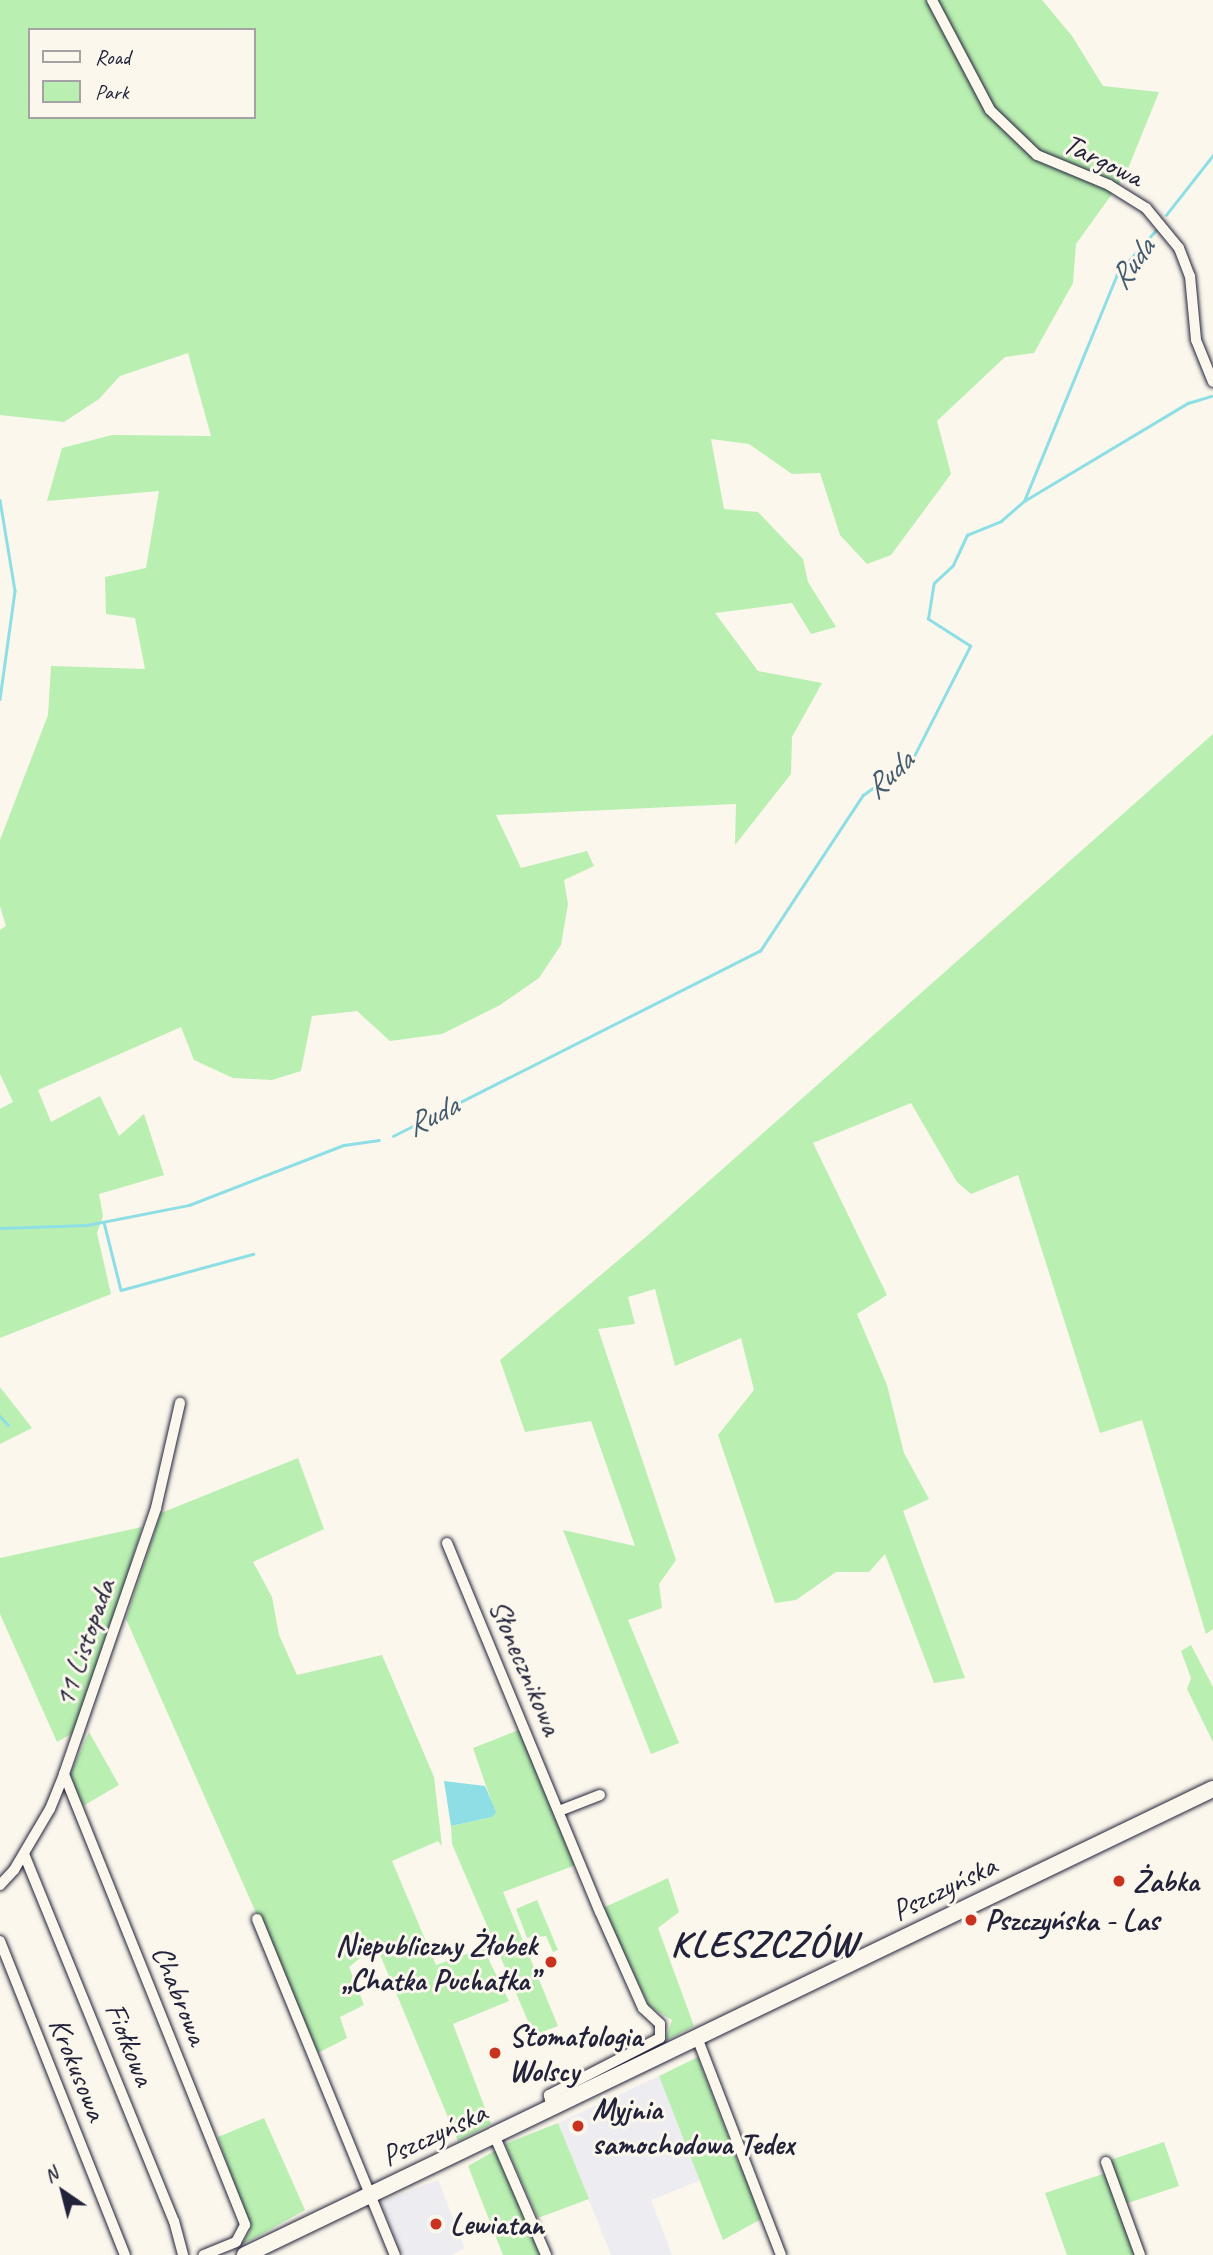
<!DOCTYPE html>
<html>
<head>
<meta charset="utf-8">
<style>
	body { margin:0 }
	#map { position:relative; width:1213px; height:2255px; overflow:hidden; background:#fbf7ec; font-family:Caveat,sans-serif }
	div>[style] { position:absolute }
	.built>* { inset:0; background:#edecf0 }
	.green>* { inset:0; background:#b9efb1 }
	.water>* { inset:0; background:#8ddfe5 }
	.stream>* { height:2.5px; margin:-1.25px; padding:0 1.25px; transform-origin:1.25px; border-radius:1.25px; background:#8ddfe5 }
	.roads { filter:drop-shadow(0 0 2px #22223b) drop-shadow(0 0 2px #22223b) }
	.street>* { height:10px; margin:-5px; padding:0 5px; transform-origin:5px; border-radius:5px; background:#fbf7ec }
	.secondary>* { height:16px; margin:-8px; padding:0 8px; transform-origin:8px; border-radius:8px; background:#fbf7ec }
	.dots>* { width:19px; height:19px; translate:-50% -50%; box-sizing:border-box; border:4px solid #fbf7ec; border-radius:50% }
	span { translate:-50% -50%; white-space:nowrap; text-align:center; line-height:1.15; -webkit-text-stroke:6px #fbf7ec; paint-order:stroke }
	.street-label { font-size:30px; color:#22223b }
	.poi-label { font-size:30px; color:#22223b; font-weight:700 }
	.left { translate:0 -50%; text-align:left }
	.right { translate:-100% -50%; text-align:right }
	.water-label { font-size:32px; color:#425b6e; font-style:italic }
	.district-label { font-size:37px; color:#22223b; font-weight:700; letter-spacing:2px }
	.legend { position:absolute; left:28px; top:28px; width:228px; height:91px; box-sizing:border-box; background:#fbf7ec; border:2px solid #a4a2a5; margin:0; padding:9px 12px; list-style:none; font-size:21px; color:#22223b }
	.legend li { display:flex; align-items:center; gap:14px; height:35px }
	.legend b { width:35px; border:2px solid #a4a2a5 }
	.north { position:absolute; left:28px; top:2157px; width:70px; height:70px; -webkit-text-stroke:5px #fbf7ec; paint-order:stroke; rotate:325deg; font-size:19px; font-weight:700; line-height:28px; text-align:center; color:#22223b }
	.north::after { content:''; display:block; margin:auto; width:24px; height:32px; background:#22223b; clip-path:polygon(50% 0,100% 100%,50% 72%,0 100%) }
</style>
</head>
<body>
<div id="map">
	<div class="built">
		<div style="clip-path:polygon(659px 2076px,701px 2180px,651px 2200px,672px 2255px,611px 2255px,558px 2123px)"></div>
		<div style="clip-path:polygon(438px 2180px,465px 2248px,452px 2255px,402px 2255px,381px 2202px)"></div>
	</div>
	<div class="green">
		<div style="clip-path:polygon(evenodd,0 0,1042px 0,1072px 36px,1103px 86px,1159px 92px,1125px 176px,1076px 244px,1073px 283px,1034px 353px,1005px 357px,937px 421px,951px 474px,891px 555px,867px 564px,840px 535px,820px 473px,792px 474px,749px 444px,711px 439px,724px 509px,758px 512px,803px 559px,808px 582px,836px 627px,811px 634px,792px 603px,715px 613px,758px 671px,822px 683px,792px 737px,791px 774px,735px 845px,736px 804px,496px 815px,521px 868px,587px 851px,594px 866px,564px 880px,568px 904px,561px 945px,539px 978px,500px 1005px,442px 1034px,390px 1041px,357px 1011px,312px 1016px,301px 1071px,272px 1080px,233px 1078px,194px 1060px,181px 1027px,38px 1090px,51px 1122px,100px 1096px,119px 1136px,144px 1114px,164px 1175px,99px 1194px,103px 1216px,97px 1233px,111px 1294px,0 1338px,0 1109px,13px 1102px,0 1074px,0 930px,6px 926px,0 906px,0 840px,48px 715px,51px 666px,145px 669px,135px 618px,106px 614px,105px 577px,146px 568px,159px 491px,47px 501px,62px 448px,112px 435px,211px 436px,188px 353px,120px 376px,99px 399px,64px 422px,0 415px,0 0,30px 30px,254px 30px,254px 117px,30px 117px,30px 30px)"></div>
		<div style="clip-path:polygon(1213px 734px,1213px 1629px,1206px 1634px,1142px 1420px,1100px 1433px,1018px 1175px,971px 1194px,957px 1182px,911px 1103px,813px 1143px,887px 1295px,857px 1314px,887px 1385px,904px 1453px,929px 1499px,903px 1511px,965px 1678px,934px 1683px,885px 1554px,869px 1572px,836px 1572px,796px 1600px,775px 1603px,718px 1435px,754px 1390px,741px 1338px,675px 1366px,655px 1289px,628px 1297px,635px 1324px,598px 1329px,676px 1560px,659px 1584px,662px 1608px,628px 1620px,679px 1743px,651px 1754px,563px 1530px,635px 1546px,591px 1421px,525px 1432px,500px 1360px,647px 1236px)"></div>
		<div style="clip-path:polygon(0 1387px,32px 1428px,0 1444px)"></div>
		<div style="clip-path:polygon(298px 1458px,324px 1529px,253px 1562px,272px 1597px,279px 1635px,297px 1675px,382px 1655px,434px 1777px,442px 1846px,438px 1841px,392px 1861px,436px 1965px,483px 1948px,509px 2001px,453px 2024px,491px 2124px,458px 2141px,376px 1945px,349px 1967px,364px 2005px,340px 2017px,347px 2038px,318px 2053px,126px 1619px,161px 1513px)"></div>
		<div style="clip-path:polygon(142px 1527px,80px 1729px,57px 1742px,0 1614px,0 1558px)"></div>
		<div style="clip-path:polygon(1191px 1645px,1213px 1687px,1213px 1742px,1187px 1689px,1191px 1678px,1181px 1651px)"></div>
		<div style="clip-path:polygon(519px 1730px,576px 1865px,503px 1892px,558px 2026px,534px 2035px,452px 1844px,451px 1826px,492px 1817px,495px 1812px,473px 1748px)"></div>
		<div style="clip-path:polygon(89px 1732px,119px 1785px,83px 1806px,70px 1775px)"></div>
		<div style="clip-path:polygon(668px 1878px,679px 1912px,658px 1928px,694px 2026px,665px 2041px,672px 2020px,649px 2006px,603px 1908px)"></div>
		<div style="clip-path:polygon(537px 1900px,558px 1950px,553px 1952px,546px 1936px,527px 1938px,516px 1909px)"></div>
		<div style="clip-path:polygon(698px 2057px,739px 2165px,747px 2168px,763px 2218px,723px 2240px,659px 2076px)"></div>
		<div style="clip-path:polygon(264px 2118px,305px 2210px,253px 2239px,217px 2255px,244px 2241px,250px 2231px,218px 2137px)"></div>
		<div style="clip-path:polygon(558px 2123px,589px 2199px,538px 2218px,505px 2144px)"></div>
		<div style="clip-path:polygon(1164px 2142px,1179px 2186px,1125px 2204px,1110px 2160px)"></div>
		<div style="clip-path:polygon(498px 2149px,543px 2255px,503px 2255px,468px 2166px)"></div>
		<div style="clip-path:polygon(1106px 2173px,1142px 2255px,1067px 2255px,1045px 2193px)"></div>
	</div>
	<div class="water">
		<div style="clip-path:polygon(444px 1781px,485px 1786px,496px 1812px,492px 1817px,451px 1826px)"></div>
	</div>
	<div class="stream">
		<div style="left:1166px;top:215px;width:76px;rotate:-51.9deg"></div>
		<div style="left:0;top:500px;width:92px;rotate:80.6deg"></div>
		<div style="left:15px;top:591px;width:109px;rotate:97.9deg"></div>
		<div style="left:1024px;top:501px;width:191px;rotate:-30.9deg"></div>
		<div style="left:1188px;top:403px;width:24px;rotate:-17deg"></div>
		<div style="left:393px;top:1136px;width:411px;rotate:-26.8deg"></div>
		<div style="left:760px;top:951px;width:187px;rotate:-56.6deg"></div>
		<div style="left:863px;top:795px;width:60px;rotate:-35.5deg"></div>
		<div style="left:912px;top:760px;width:128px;rotate:-63deg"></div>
		<div style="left:970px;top:646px;width:50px;rotate:-147.3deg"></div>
		<div style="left:928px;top:619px;width:36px;rotate:-81deg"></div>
		<div style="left:934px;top:583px;width:26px;rotate:-43deg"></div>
		<div style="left:953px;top:565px;width:33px;rotate:-65deg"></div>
		<div style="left:967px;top:535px;width:37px;rotate:-22deg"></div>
		<div style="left:1001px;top:521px;width:30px;rotate:-41deg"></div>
		<div style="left:1024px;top:501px;width:245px;rotate:-67.7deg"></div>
		<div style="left:1117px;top:274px;width:60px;rotate:-48.4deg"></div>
		<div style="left:104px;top:1222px;width:70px;rotate:76deg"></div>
		<div style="left:121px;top:1290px;width:137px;rotate:-15.3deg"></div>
		<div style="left:0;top:1228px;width:87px;rotate:-2deg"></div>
		<div style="left:87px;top:1225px;width:104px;rotate:-11.1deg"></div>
		<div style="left:189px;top:1205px;width:166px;rotate:-21.2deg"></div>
		<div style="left:344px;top:1145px;width:35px;rotate:-8deg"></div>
		<div style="left:0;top:1416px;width:12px;rotate:48deg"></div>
	</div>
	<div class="roads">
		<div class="street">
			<div style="left:932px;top:0;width:124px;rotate:62.2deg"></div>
			<div style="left:990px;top:110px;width:65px;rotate:43.8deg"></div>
			<div style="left:1037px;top:155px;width:78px;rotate:22.6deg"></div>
			<div style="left:1109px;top:185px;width:44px;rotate:31.9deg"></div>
			<div style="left:1146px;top:208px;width:52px;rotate:50.5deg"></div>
			<div style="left:1179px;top:248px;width:30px;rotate:69deg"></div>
			<div style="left:1190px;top:276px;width:64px;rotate:84.6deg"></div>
			<div style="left:1196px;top:340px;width:45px;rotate:68deg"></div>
			<div style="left:447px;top:1543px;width:399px;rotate:67.5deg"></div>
			<div style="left:600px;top:1912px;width:105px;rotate:65.9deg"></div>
			<div style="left:643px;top:2008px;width:23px;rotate:43deg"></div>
			<div style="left:660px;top:2024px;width:14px;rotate:90deg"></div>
			<div style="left:660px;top:2038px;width:125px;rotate:152.8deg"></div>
			<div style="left:549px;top:2095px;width:15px;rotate:79deg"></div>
			<div style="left:64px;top:1774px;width:486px;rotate:68.1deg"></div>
			<div style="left:245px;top:2225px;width:19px;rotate:118deg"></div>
			<div style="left:236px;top:2242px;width:35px;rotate:158deg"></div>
			<div style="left:559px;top:1811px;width:44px;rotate:-21.3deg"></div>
			<div style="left:24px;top:1854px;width:396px;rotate:67.8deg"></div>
			<div style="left:174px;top:2221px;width:35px;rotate:75deg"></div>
			<div style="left:0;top:1885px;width:21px;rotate:-47deg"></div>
			<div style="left:14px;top:1870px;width:71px;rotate:-59.5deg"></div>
			<div style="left:50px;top:1809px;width:38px;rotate:-68deg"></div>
			<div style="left:64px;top:1774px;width:281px;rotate:-70.9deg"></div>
			<div style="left:156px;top:1508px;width:108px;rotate:-77.1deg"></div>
			<div style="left:257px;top:1919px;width:363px;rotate:67.7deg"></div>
			<div style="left:0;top:1941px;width:338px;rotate:68.3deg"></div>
			<div style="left:698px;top:2040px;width:230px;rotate:68.9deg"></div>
			<div style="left:495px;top:2137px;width:129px;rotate:66.6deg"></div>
			<div style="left:1106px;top:2162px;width:99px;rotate:69.9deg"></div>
		</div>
		<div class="secondary">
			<div style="left:245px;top:2255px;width:1074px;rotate:-25.71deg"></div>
		</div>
	</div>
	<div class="dots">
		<div style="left:1119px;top:1881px;background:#c8321e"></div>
		<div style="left:971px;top:1920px;background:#c8321e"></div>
		<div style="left:551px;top:1962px;background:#c8321e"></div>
		<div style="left:495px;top:2053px;background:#c8321e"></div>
		<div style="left:578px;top:2126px;background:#c8321e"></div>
		<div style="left:436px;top:2224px;background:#c8321e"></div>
	</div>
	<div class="street-label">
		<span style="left:1103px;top:160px;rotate:26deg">Targowa</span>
		<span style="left:84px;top:1643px;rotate:-71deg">11 Listopada</span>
		<span style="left:526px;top:1667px;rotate:67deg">Słonecznikowa</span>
		<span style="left:944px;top:1888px;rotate:-26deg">Pszczyńska</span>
		<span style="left:180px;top:1995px;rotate:68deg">Chabrowa</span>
		<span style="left:130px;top:2044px;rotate:68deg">Fiołkowa</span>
		<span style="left:78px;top:2069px;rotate:68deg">Krokusowa</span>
		<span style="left:434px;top:2134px;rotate:-25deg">Pszczyńska</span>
	</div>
	<div class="poi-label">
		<span class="left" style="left:1133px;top:1881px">Żabka</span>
		<span class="left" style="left:985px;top:1920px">Pszczyńska - Las</span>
		<span class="right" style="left:537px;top:1962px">Niepubliczny Żłobek<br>„Chatka Puchatka”</span>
		<span class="left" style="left:509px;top:2053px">Stomatologia<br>Wolscy</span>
		<span class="left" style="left:592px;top:2126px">Myjnia<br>samochodowa Tedex</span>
		<span class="left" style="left:450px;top:2224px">Lewiatan</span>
	</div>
	<div class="water-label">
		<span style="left:1132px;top:264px;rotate:-54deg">Ruda</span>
		<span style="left:889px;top:775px;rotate:-43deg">Ruda</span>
		<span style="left:432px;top:1116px;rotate:-27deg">Ruda</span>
	</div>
	<div class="district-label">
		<span style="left:764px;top:1944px">KLESZCZÓW</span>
	</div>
	<ul class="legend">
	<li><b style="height:9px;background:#fbf7ec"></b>Road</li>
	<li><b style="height:19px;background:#b9efb1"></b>Park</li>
	</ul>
	<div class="north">N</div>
</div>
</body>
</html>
